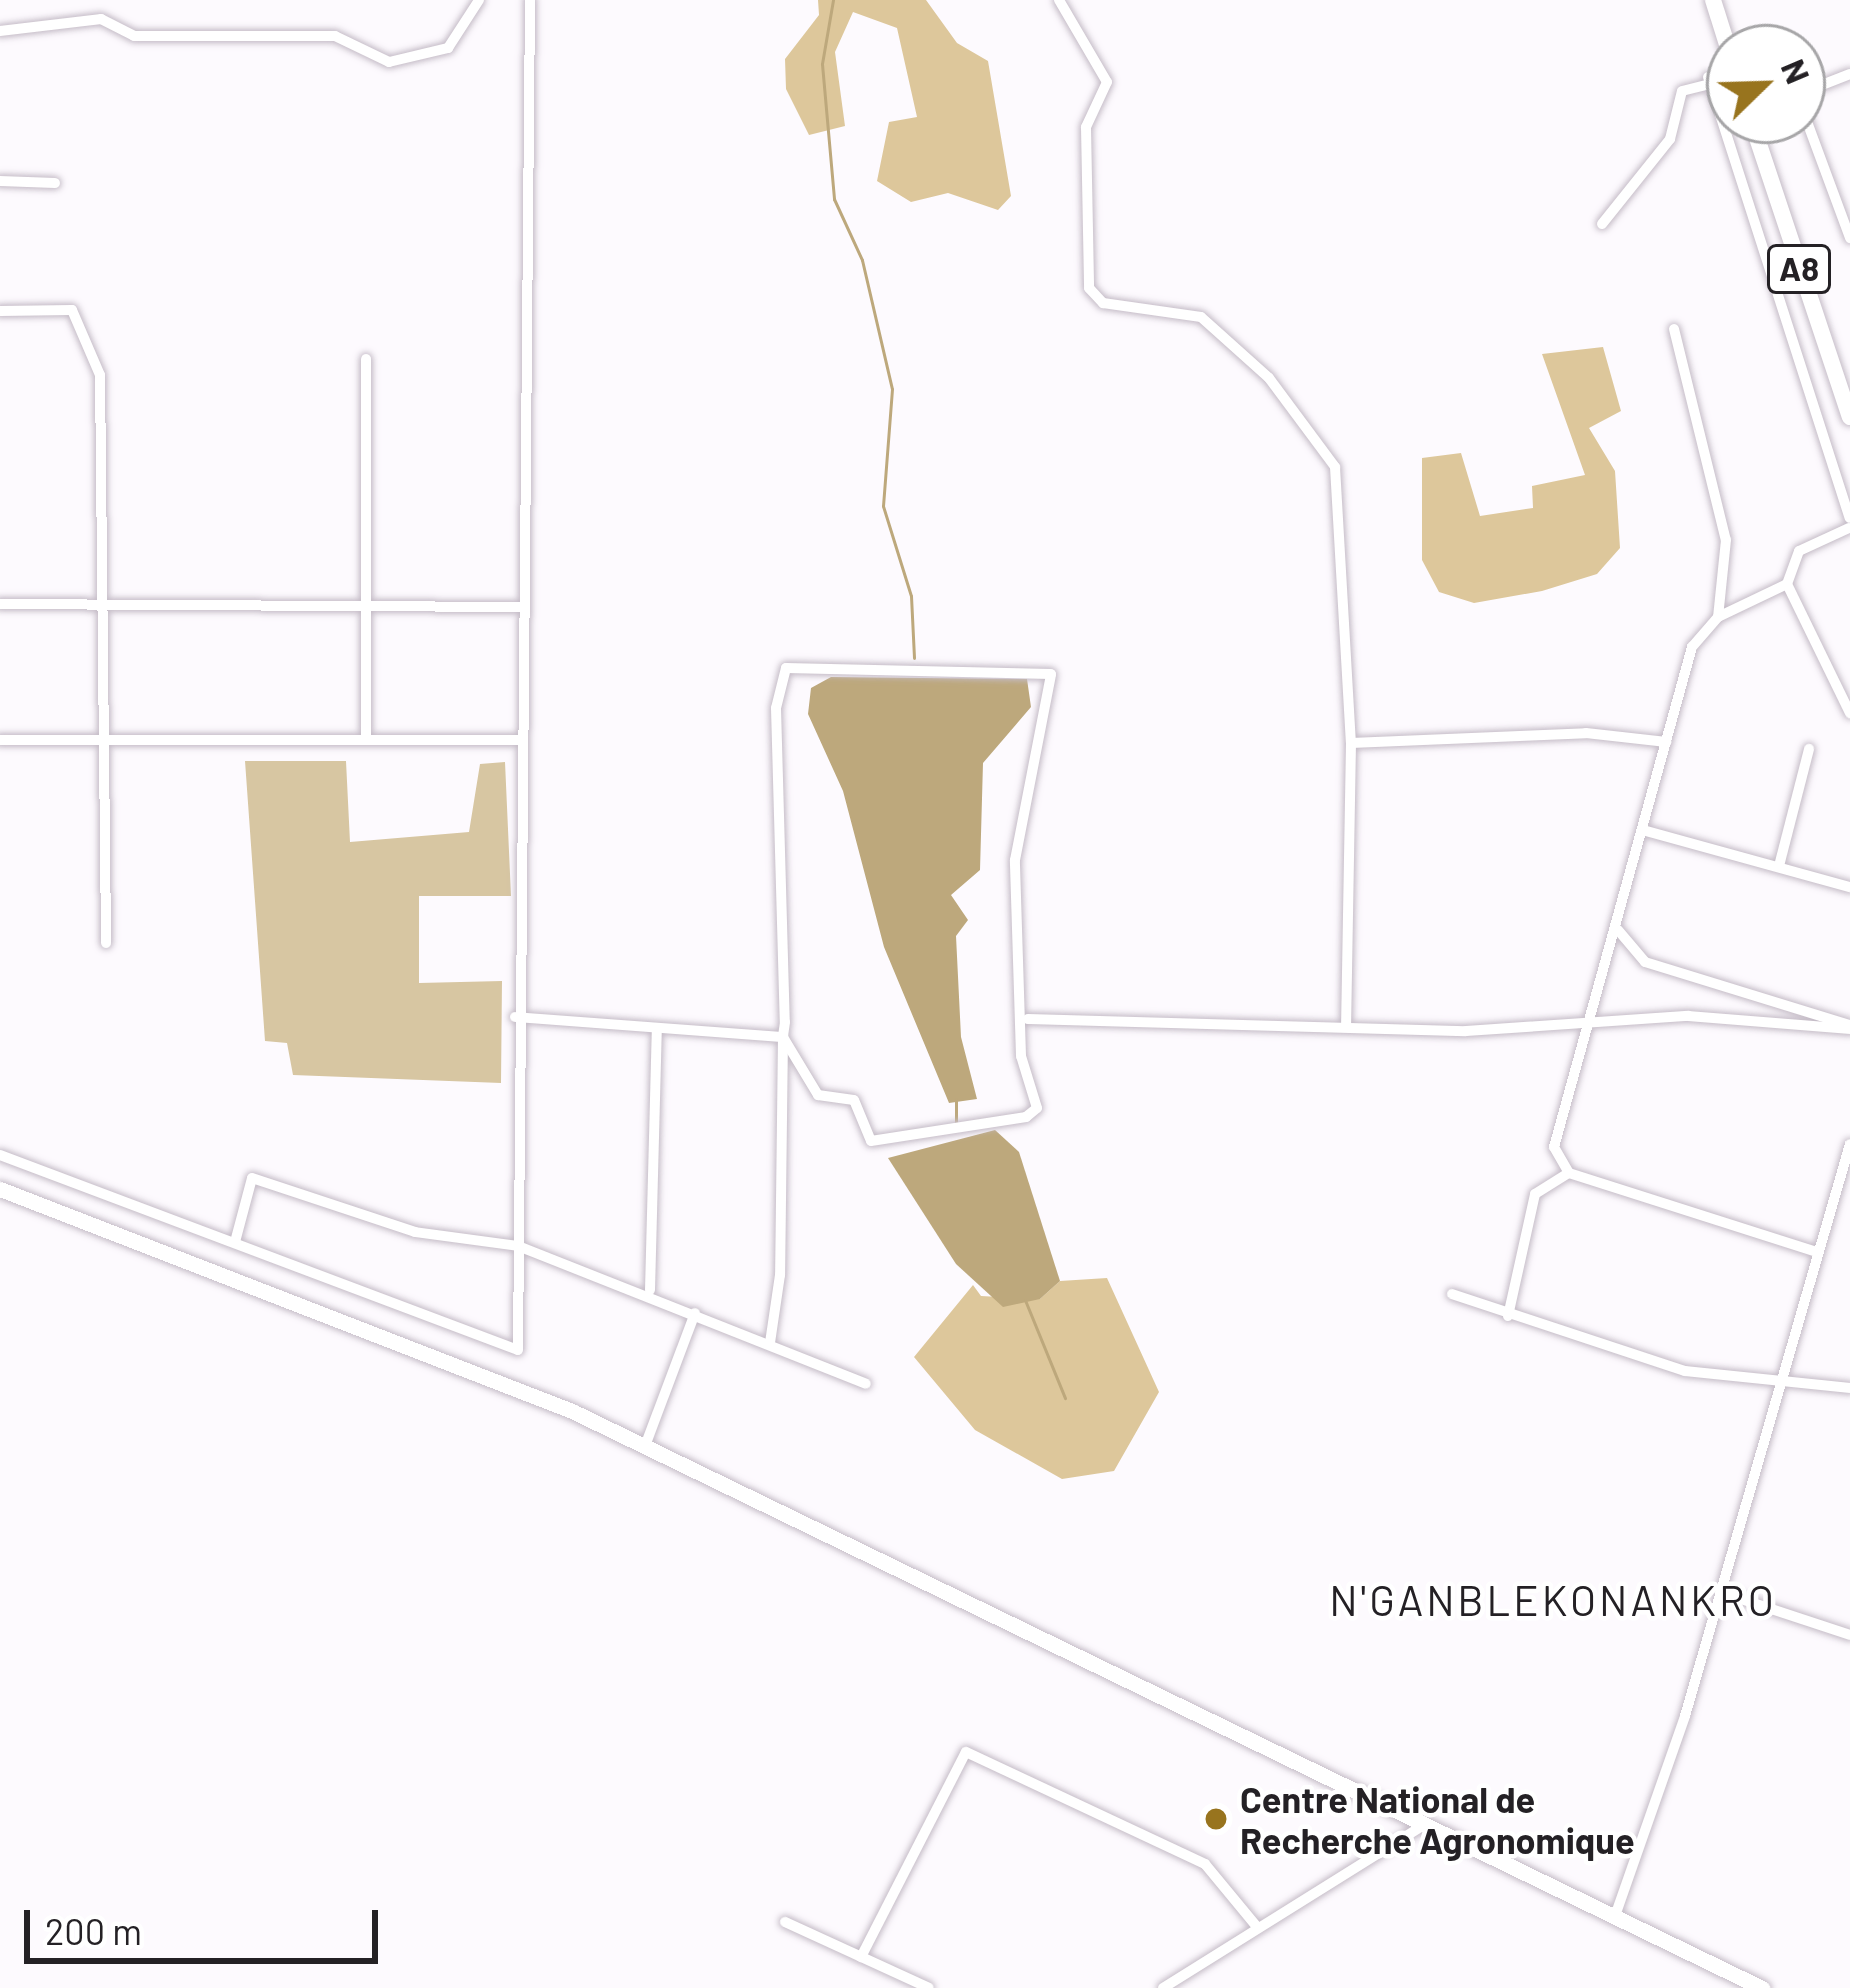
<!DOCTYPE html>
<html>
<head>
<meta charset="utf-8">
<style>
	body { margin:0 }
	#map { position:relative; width:1850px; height:1988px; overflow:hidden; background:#fdfafe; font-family:Barlow,sans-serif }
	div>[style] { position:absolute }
	.green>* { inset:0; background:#d7c6a2 }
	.forest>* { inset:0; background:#ddc79b }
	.water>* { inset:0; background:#bda87c }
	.stream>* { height:3px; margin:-1.5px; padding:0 1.5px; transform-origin:1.5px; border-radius:1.5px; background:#bda87c }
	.roads { filter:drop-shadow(0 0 3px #c5bcc7) drop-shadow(0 0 3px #c5bcc7) }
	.street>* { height:10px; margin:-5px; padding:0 5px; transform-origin:5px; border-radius:5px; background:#fff }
	.secondary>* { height:15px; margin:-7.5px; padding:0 7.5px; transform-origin:7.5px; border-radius:7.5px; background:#fff }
	.primary>* { height:16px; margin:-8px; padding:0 8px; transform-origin:8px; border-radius:8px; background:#fff }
	.dots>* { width:33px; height:33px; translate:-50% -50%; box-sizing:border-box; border:6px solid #fff; border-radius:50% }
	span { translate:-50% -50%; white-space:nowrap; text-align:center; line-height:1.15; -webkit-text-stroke:9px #fff; paint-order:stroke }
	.shield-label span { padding:3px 9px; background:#fff; border:3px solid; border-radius:9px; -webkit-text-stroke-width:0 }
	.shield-label { font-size:33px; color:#242125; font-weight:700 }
	.poi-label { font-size:36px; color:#242125; font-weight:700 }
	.left { translate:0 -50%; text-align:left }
	.quarter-label { font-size:42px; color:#242125; letter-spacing:3px }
	.north { position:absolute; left:1706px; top:24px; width:120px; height:120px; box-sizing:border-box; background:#fff; border:3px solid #a7a6a8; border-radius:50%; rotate:67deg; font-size:33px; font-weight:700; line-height:48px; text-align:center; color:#242125 }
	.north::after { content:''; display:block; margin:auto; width:42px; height:54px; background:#98741e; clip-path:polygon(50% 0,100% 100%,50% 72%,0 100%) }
	.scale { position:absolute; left:24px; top:1910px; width:354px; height:54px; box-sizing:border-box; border:6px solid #242125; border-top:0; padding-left:15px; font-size:36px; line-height:42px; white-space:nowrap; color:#242125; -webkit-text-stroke:9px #fff; paint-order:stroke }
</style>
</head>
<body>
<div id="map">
	<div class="green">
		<div style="clip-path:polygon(245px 761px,346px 761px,350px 842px,469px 832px,480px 764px,505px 762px,511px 896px,419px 896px,419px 983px,502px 981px,501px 1083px,293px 1075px,287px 1043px,265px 1041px)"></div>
	</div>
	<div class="forest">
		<div style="clip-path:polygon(818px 0,926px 0,957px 43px,988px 61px,1011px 196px,998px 210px,948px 193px,911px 202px,877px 181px,889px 122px,917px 117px,897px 28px,853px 12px,835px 52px,845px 126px,809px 135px,786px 89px,785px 59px,819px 15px)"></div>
		<div style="clip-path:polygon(1603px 347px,1621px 411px,1589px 428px,1615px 471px,1620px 548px,1597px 574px,1542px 591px,1474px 603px,1439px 592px,1422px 560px,1422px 458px,1461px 453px,1480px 516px,1533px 508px,1532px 486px,1585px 475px,1542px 354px)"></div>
		<div style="clip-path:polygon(1107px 1278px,1159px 1392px,1114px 1471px,1062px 1479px,975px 1430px,914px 1357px,973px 1285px,981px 1296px,1040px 1299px,1060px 1281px)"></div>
	</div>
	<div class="water">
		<div style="clip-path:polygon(831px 677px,1027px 679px,1031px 707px,983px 763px,980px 870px,951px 895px,968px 920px,956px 936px,961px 1037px,977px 1099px,949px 1103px,884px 947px,843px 791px,808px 714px,811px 688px)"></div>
		<div style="clip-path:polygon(995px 1130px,1019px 1152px,1060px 1281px,1040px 1299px,1003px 1307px,956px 1264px,888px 1158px)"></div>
	</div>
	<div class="stream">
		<div style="left:833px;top:0;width:65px;rotate:99.8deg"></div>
		<div style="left:822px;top:64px;width:136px;rotate:84.9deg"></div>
		<div style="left:834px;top:199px;width:67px;rotate:65.3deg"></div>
		<div style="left:862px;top:260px;width:132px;rotate:76.9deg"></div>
		<div style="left:892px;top:389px;width:117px;rotate:94.4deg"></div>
		<div style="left:883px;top:506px;width:94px;rotate:72.7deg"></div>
		<div style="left:911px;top:596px;width:62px;rotate:87.2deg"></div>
		<div style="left:956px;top:1099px;width:26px;rotate:90deg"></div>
		<div style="left:1025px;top:1300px;width:106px;rotate:67.8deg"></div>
	</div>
	<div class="roads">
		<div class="street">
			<div style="left:1059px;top:0;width:95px;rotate:59.7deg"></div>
			<div style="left:1107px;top:82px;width:50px;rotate:115deg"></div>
			<div style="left:1086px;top:127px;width:161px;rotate:88.9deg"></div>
			<div style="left:1089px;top:288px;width:21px;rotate:47deg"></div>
			<div style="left:1103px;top:303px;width:99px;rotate:8.1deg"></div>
			<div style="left:1201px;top:317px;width:91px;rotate:41.9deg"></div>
			<div style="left:1269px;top:378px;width:111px;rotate:53.4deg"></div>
			<div style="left:1335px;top:467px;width:276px;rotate:86.7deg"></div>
			<div style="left:1351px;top:743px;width:283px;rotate:91deg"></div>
			<div style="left:0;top:31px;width:102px;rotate:-6.8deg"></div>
			<div style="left:101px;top:19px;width:37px;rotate:27deg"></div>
			<div style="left:134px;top:36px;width:201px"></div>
			<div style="left:335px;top:36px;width:60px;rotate:25.7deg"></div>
			<div style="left:389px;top:62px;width:61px;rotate:-13.3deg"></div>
			<div style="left:448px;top:48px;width:57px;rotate:-57.1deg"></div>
			<div style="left:1850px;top:74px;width:44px;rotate:158.7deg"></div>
			<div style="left:1809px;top:90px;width:29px;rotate:96deg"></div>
			<div style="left:1806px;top:119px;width:127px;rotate:69.7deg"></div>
			<div style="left:1708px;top:77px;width:463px;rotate:72.2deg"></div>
			<div style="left:0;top:181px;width:55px;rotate:2.1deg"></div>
			<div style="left:1602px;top:224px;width:109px;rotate:-51.3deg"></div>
			<div style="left:1670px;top:139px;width:49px;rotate:-76deg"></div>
			<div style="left:1682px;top:91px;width:49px;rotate:-14deg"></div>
			<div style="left:0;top:311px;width:72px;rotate:-0.8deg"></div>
			<div style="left:72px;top:310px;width:71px;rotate:66.7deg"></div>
			<div style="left:100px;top:375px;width:568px;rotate:89.39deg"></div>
			<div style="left:1674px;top:329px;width:217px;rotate:76.2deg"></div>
			<div style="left:1726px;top:540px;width:77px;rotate:95.9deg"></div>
			<div style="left:366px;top:359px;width:381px;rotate:90deg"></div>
			<div style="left:1787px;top:584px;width:144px;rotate:64deg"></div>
			<div style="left:0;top:604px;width:521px;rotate:0.33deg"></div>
			<div style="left:0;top:740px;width:518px"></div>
			<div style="left:1351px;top:743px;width:235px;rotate:-2.4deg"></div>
			<div style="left:1586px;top:733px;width:81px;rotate:6.4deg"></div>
			<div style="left:1646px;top:831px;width:212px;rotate:15.4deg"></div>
			<div style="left:1779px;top:866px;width:121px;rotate:-75.6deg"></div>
			<div style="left:1618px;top:930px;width:42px;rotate:49.8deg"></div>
			<div style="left:1645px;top:962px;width:214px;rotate:17.1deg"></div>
			<div style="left:515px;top:1017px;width:269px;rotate:4.3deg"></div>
			<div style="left:783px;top:1037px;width:68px;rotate:58.9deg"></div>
			<div style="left:818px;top:1095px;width:36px;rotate:8deg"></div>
			<div style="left:854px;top:1100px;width:44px;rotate:67.5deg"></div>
			<div style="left:871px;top:1141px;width:157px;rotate:-8.8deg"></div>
			<div style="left:1026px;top:1117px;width:14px;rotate:-39deg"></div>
			<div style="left:1037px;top:1108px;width:54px;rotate:-107.1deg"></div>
			<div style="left:1021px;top:1056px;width:196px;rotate:-91.8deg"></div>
			<div style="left:1015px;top:860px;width:189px;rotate:-79deg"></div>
			<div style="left:1051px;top:674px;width:265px;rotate:-178.7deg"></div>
			<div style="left:786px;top:668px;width:41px;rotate:104deg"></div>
			<div style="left:776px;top:708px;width:314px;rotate:88.4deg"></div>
			<div style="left:785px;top:1022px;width:15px;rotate:98deg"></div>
			<div style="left:783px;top:1037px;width:238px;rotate:90.7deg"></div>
			<div style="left:780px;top:1275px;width:69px;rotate:98.4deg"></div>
			<div style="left:1028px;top:1019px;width:438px;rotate:1.6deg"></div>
			<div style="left:1466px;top:1031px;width:223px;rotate:-3.9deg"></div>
			<div style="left:1688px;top:1016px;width:163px;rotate:4.6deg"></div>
			<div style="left:0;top:1155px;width:553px;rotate:20.63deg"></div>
			<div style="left:518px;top:1350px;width:1350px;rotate:-89.49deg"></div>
			<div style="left:1569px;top:1173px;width:260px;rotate:17.7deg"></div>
			<div style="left:235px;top:1242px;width:66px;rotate:-75.1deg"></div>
			<div style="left:252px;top:1178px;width:172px;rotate:18.3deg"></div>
			<div style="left:415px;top:1232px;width:104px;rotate:7.7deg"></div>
			<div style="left:518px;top:1246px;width:374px;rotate:21.6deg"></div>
			<div style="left:650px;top:1290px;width:262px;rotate:-88.5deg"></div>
			<div style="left:1452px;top:1294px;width:245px;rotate:18.3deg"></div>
			<div style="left:1685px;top:1371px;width:166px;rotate:5.9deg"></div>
			<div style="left:1508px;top:1316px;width:125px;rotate:-77.5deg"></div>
			<div style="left:1535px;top:1194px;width:40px;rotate:-32deg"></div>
			<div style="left:1569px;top:1173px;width:30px;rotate:-120deg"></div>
			<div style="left:1554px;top:1147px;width:519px;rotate:-74.57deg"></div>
			<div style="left:1692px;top:647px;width:40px;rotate:-49deg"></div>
			<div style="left:1718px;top:617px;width:76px;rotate:-25.6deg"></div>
			<div style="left:1787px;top:584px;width:35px;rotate:-70deg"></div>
			<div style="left:1799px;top:551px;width:55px;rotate:-24.7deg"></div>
			<div style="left:645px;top:1446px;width:142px;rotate:-69.4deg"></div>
			<div style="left:1720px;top:1592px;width:137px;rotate:18.3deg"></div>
			<div style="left:1614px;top:1919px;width:215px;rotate:-70.7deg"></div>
			<div style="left:1685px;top:1716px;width:595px;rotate:-73.91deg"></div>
			<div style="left:785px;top:1922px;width:158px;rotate:24.6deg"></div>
			<div style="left:861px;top:1957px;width:230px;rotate:-62.9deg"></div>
			<div style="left:966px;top:1752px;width:264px;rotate:25.1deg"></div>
			<div style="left:1205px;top:1864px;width:83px;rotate:50.4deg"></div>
			<div style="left:1163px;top:1988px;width:308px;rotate:-32deg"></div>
		</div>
		<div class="secondary">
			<div style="left:0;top:1189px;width:614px;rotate:21.21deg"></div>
			<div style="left:572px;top:1411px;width:1323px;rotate:25.87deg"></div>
		</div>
		<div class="primary">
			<div style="left:1713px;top:0;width:57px;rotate:72.5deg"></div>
			<div style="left:1751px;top:120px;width:313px;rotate:71.6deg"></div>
		</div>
	</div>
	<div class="dots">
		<div style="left:1216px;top:1819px;background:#98741e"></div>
	</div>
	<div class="shield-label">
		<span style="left:1799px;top:269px">A8</span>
	</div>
	<div class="poi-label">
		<span class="left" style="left:1240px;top:1819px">Centre National de<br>Recherche Agronomique</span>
	</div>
	<div class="quarter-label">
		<span style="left:1553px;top:1599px">N'GANBLEKONANKRO</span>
	</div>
	<div class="north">N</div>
	<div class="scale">200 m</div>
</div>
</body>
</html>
